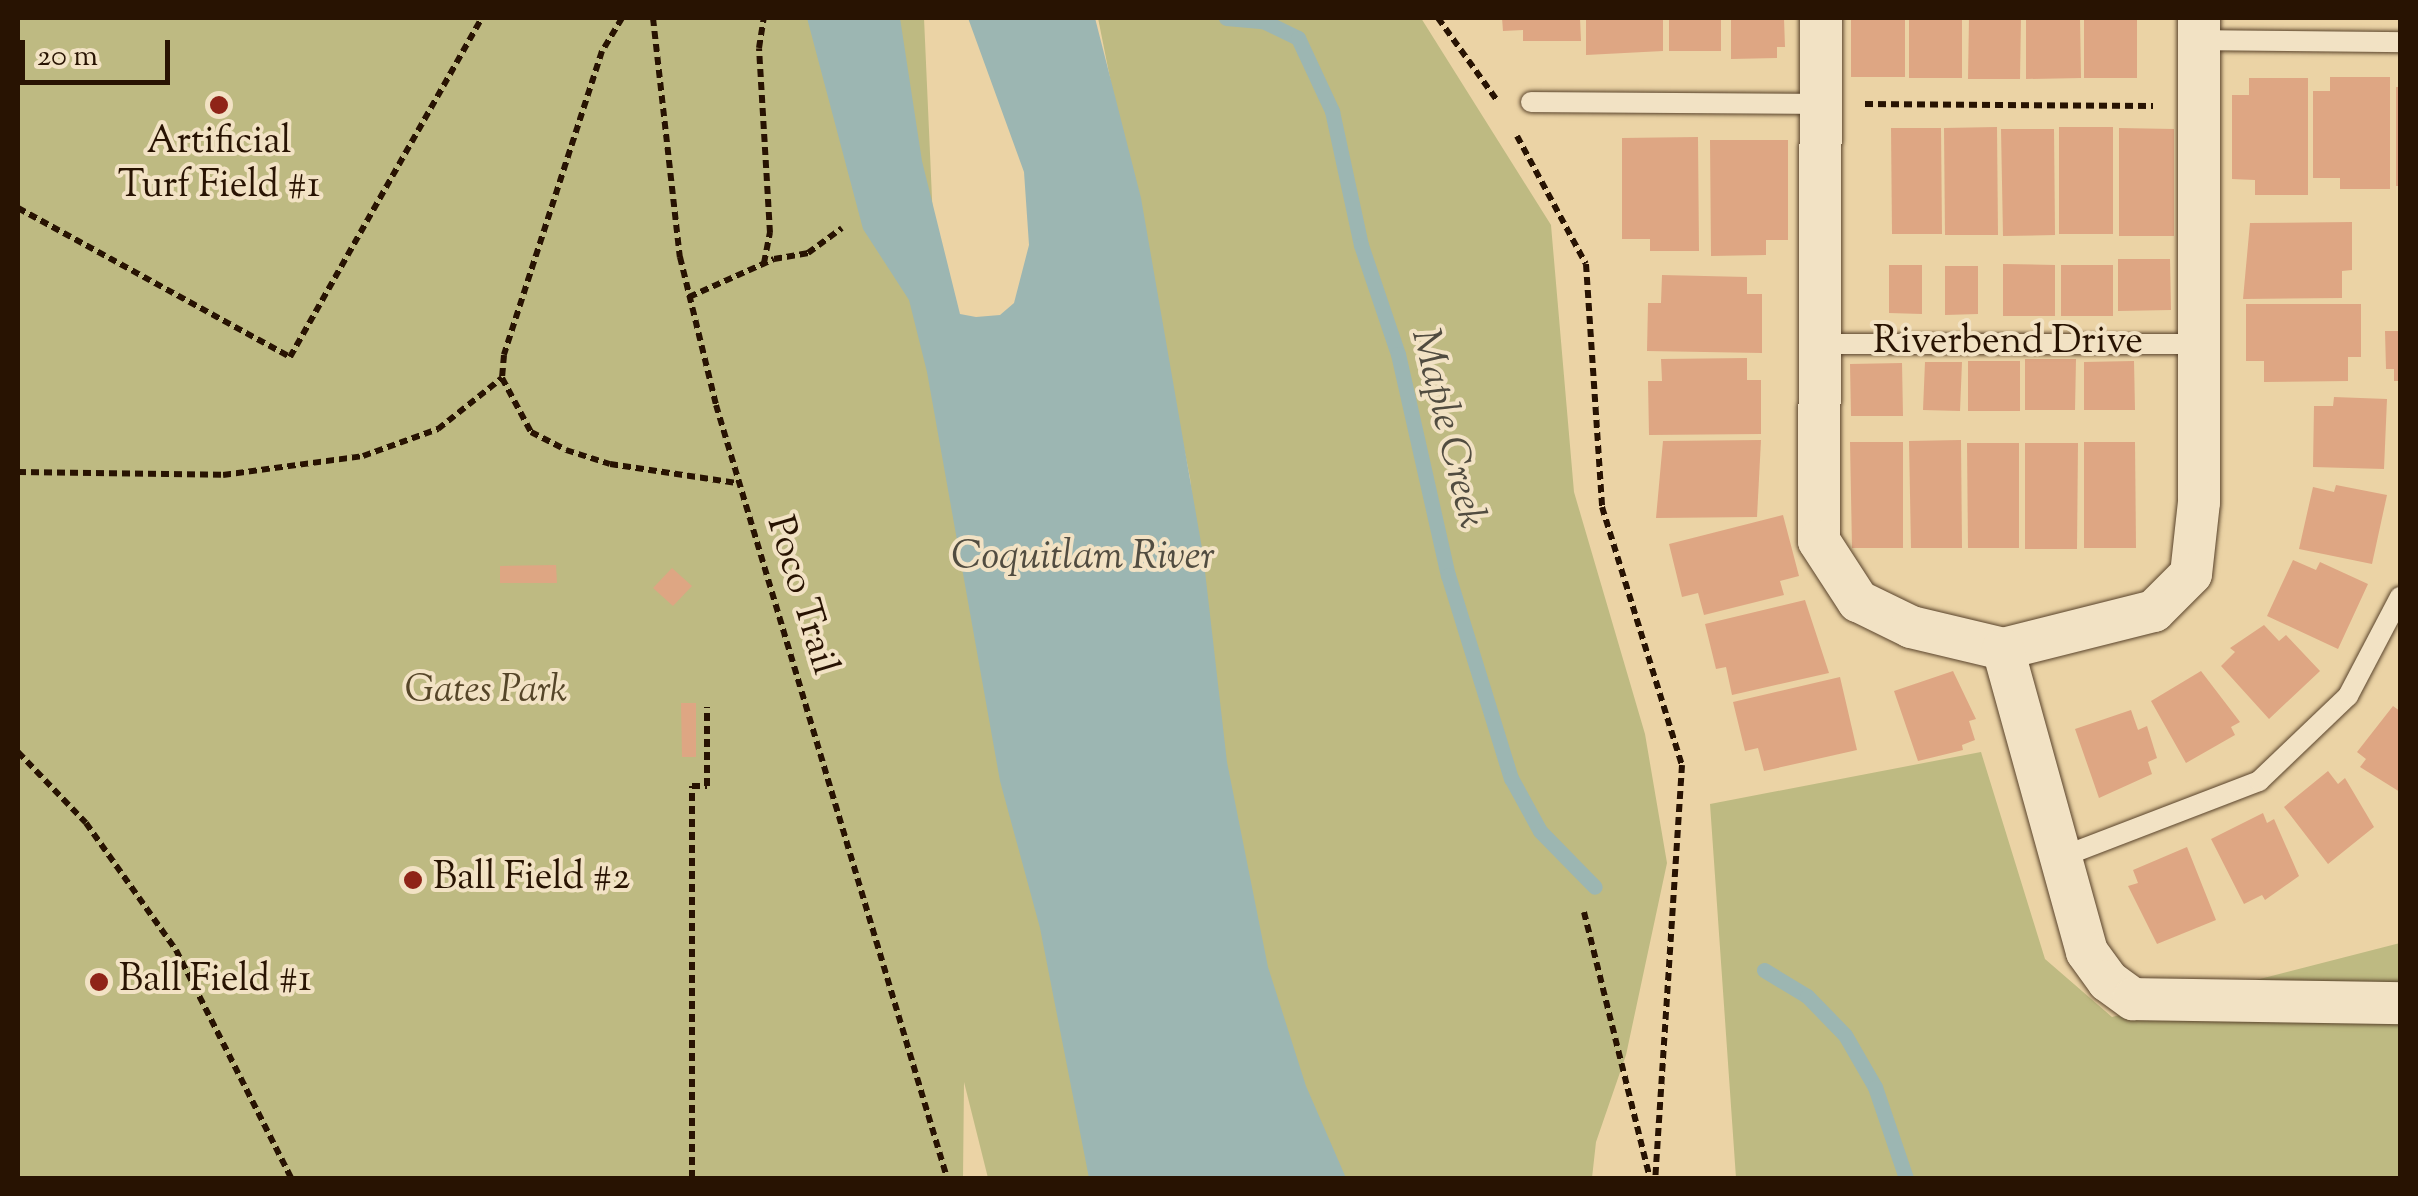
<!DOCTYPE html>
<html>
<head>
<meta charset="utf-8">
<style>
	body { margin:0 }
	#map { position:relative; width:2418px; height:1196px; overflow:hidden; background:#ebd3a5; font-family:"Sorts Mill Goudy",serif }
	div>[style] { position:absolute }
	.green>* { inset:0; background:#beba82 }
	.water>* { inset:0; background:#9cb6b2 }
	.stream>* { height:15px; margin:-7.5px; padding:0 7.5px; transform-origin:7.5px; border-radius:7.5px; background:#9cb6b2 }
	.building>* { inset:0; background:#dea683 }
	.path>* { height:6px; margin-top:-3px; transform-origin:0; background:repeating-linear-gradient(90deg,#281302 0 8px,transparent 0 13px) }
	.roads { filter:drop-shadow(0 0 2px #59432b) drop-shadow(0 0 2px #59432b) }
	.service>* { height:20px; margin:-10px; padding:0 10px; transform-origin:10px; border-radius:10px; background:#f2e2c4 }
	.minor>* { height:42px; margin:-21px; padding:0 21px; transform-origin:21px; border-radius:21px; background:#f2e2c4 }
	.dots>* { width:28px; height:28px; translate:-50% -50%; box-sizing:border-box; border:5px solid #f2e2c4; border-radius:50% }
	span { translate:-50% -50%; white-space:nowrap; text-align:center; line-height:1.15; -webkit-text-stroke:8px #f2e2c4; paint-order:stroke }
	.poi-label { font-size:38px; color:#281302 }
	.left { translate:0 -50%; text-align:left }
	.street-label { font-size:38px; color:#281302 }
	.park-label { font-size:38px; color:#554528; font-style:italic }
	.water-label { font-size:40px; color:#514c40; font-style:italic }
	.frame { position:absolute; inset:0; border:20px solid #281302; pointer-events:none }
	.scale { position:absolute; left:20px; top:40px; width:150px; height:45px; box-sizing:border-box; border:5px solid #281302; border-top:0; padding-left:12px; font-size:30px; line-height:35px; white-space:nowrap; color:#281302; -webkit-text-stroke:8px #f2e2c4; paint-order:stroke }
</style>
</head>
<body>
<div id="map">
	<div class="green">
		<div style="clip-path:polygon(18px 18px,924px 18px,941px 401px,1109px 1178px,988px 1178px,964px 1082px,963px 1178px,18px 1178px)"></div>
		<div style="clip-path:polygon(1098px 18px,1421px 18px,1551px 225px,1574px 492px,1645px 734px,1667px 863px,1626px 1055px,1596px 1142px,1592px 1178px,1328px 1178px,1234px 860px,1190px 478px)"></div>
		<div style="clip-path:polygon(1981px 752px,2045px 959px,2112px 1017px,2400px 943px,2400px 1178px,1736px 1178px,1710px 804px)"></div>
	</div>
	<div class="water">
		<div style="clip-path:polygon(807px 18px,900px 18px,922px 161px,960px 314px,976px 317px,1000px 315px,1014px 303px,1029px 245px,1024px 172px,968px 18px,1095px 18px,1141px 198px,1203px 554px,1227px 762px,1268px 967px,1306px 1086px,1346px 1178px,1089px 1178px,1040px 928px,1000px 781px,927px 372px,909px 300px,863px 229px)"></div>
	</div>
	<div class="stream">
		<div style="left:1226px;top:18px;width:37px;rotate:5deg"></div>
		<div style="left:1263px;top:21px;width:39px;rotate:26deg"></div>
		<div style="left:1298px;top:38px;width:81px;rotate:65deg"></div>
		<div style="left:1332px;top:111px;width:137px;rotate:77.8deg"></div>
		<div style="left:1361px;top:245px;width:115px;rotate:71.3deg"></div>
		<div style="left:1398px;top:354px;width:227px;rotate:77.3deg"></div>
		<div style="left:1448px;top:575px;width:213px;rotate:72.8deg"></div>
		<div style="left:1511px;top:778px;width:60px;rotate:61.3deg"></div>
		<div style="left:1540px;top:831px;width:78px;rotate:45.5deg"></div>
		<div style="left:1764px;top:970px;width:50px;rotate:31.2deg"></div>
		<div style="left:1807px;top:996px;width:54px;rotate:45.7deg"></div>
		<div style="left:1845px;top:1035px;width:60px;rotate:60deg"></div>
		<div style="left:1875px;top:1087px;width:96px;rotate:71.2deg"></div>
	</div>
	<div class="building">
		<div style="clip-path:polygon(1502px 18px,1580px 18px,1581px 41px,1523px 41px,1523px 30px,1503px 31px)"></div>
		<div style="clip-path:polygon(1586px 18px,1663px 18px,1663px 51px,1586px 55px)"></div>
		<div style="clip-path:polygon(1669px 18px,1721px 18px,1721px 51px,1669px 51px)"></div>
		<div style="clip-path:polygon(1731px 18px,1784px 18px,1785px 47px,1777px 47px,1777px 58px,1731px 59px)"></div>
		<div style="clip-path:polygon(1851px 18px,1905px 18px,1905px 77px,1851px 77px)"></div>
		<div style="clip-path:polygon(1909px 18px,1962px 18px,1962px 78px,1909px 78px)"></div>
		<div style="clip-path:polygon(1969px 18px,2021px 18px,2020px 79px,1968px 79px)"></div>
		<div style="clip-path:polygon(2026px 18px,2080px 18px,2081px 78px,2026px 79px)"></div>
		<div style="clip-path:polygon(2084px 18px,2137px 18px,2137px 78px,2084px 78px)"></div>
		<div style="clip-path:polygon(2330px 77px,2390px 77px,2390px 189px,2340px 189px,2340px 178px,2313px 178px,2313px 91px,2330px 91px)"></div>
		<div style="clip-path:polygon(2249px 78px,2308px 78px,2308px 195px,2255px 195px,2255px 180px,2232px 179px,2232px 95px,2249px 95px)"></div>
		<div style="clip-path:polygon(2396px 87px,2400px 87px,2400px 186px,2396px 186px)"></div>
		<div style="clip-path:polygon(1997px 127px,1998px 235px,1945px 235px,1944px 128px)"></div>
		<div style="clip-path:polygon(2059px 127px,2113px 127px,2113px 234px,2059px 234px)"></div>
		<div style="clip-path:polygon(1891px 128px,1941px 128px,1942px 234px,1892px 234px)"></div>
		<div style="clip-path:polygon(2119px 128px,2174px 129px,2174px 236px,2119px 236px)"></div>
		<div style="clip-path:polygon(2001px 129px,2054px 129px,2055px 235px,2003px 236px)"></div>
		<div style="clip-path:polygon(1698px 137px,1699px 251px,1650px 251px,1650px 239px,1622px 239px,1622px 138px)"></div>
		<div style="clip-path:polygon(1710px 140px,1788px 140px,1788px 240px,1766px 240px,1766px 255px,1711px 256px)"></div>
		<div style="clip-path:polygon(2352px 222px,2352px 270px,2342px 271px,2342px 298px,2243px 299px,2250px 223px)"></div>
		<div style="clip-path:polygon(2118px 259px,2170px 259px,2171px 310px,2118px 311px)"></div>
		<div style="clip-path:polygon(2003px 264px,2055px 265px,2055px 316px,2003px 316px)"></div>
		<div style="clip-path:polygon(1889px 265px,1922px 265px,1922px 314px,1889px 313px)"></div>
		<div style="clip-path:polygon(2061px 265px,2113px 265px,2113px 316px,2061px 316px)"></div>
		<div style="clip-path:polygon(1945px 266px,1978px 266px,1978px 314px,1945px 315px)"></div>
		<div style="clip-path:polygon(1662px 275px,1747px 277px,1747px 294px,1762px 294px,1762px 353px,1647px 351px,1648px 303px,1661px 303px)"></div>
		<div style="clip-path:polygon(2246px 304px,2361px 304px,2361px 357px,2348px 357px,2348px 381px,2264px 382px,2264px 361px,2246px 361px)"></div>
		<div style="clip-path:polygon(2385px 331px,2400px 331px,2400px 381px,2394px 381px,2394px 369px,2386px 369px)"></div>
		<div style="clip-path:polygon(1747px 358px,1747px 380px,1761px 380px,1761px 434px,1649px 435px,1648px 381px,1662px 381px,1661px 359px)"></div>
		<div style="clip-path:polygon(2025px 359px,2076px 359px,2075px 410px,2025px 410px)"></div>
		<div style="clip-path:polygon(1968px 361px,2020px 361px,2020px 411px,1968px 411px)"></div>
		<div style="clip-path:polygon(2134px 361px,2135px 410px,2084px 410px,2084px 362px)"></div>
		<div style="clip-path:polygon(1925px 362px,1962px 362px,1960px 411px,1923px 410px)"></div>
		<div style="clip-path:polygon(1902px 363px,1903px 416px,1851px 416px,1850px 364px)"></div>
		<div style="clip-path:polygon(2334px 397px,2387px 399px,2384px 469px,2313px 467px,2314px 406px,2333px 406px)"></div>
		<div style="clip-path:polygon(1761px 440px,1757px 517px,1656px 518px,1663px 441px)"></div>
		<div style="clip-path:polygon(1961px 440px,1962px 548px,1911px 548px,1909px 441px)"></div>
		<div style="clip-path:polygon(1850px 442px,1903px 442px,1903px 548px,1852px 548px)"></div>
		<div style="clip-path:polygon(2084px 442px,2135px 442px,2136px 548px,2084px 548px)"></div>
		<div style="clip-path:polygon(1967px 443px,2019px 443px,2019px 548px,1968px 548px)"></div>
		<div style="clip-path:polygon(2025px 443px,2078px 443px,2077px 549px,2025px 549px)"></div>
		<div style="clip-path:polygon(2336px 485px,2387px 495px,2372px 564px,2299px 549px,2313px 487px,2334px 492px)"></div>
		<div style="clip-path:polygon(1783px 515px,1799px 576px,1780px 581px,1784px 595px,1704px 615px,1698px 593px,1682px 597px,1669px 544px)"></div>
		<div style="clip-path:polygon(2293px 560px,2316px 570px,2320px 562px,2368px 584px,2338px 649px,2267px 616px)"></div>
		<div style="clip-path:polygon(556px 565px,557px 583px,500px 583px,500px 566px)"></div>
		<div style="clip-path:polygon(672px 568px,692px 586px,673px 606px,653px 588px)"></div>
		<div style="clip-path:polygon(1805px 600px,1829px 673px,1732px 695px,1726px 667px,1716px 669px,1705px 624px)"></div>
		<div style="clip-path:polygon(2264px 625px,2279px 641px,2286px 635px,2320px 671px,2269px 719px,2221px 666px,2235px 652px,2230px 648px)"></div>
		<div style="clip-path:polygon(1953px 671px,1976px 719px,1969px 721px,1975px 740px,1962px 745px,1963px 750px,1918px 761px,1894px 691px)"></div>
		<div style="clip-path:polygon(2201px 671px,2240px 722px,2231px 727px,2235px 735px,2186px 763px,2151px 701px)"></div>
		<div style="clip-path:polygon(1840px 677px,1857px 750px,1764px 771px,1758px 748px,1745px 751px,1733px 702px)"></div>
		<div style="clip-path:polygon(681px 703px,696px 703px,696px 757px,682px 757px)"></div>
		<div style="clip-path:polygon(2393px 706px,2400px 711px,2400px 792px,2360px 767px,2366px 759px,2357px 752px)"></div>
		<div style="clip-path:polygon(2131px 710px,2138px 730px,2147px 726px,2157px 758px,2148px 762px,2152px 774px,2099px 798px,2075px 729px)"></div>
		<div style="clip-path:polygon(2328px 771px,2338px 784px,2345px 778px,2374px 827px,2328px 864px,2284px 807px)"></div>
		<div style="clip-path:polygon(2263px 813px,2267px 823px,2274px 819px,2299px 876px,2265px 900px,2262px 895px,2244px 904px,2211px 839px)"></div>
		<div style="clip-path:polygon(2187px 847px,2216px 920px,2157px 944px,2128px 886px,2138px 883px,2133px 870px)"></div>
	</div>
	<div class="path">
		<div style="left:622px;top:18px;width:39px;rotate:121deg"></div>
		<div style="left:602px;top:51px;width:319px;rotate:107.9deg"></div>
		<div style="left:504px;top:355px;width:23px;rotate:95deg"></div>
		<div style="left:502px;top:378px;width:61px;rotate:61.8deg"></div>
		<div style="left:531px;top:432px;width:39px;rotate:27deg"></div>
		<div style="left:566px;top:450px;width:46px;rotate:17.7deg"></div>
		<div style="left:610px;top:464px;width:128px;rotate:8.5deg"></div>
		<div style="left:653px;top:18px;width:241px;rotate:83.6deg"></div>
		<div style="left:680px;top:257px;width:152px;rotate:76.3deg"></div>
		<div style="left:716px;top:405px;width:807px;rotate:73.36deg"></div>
		<div style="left:1438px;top:18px;width:100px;rotate:54.4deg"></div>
		<div style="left:1865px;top:104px;width:288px;rotate:0.4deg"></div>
		<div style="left:1517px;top:136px;width:145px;rotate:61.7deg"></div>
		<div style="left:1586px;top:264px;width:244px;rotate:86.2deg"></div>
		<div style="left:1602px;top:507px;width:270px;rotate:72.8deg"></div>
		<div style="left:1682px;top:765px;width:414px;rotate:93.7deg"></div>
		<div style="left:18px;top:208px;width:310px;rotate:28.7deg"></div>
		<div style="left:290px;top:357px;width:390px;rotate:-60.5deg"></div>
		<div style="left:764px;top:263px;width:31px;rotate:-79deg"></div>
		<div style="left:770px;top:233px;width:185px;rotate:-93.4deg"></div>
		<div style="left:759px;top:48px;width:30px;rotate:-81deg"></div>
		<div style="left:689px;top:297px;width:93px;rotate:-24.1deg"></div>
		<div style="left:774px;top:259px;width:35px;rotate:-10deg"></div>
		<div style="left:808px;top:253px;width:42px;rotate:-36.3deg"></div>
		<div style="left:18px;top:472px;width:205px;rotate:0.8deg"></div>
		<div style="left:223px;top:475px;width:141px;rotate:-7.7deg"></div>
		<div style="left:363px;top:456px;width:80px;rotate:-19.8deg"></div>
		<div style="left:438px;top:429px;width:82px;rotate:-38.6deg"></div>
		<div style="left:18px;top:752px;width:98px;rotate:46.2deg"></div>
		<div style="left:86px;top:823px;width:156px;rotate:54.7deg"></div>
		<div style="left:176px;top:950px;width:255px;rotate:63.2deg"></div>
		<div style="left:1584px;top:912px;width:274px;rotate:76.1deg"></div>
		<div style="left:692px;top:1178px;width:392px;rotate:-90deg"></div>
		<div style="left:692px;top:786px;width:15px"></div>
		<div style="left:707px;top:786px;width:79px;rotate:-90deg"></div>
	</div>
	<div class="roads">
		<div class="service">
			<div style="left:2199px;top:40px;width:201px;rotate:0.6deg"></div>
			<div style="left:1531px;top:102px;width:291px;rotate:0.4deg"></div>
			<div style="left:1817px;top:344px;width:383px"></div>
			<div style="left:2064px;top:856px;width:209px;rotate:-21deg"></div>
			<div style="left:2259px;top:781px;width:123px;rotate:-43.7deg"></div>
			<div style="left:2348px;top:696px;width:112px;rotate:-62.3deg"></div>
		</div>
		<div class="minor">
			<div style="left:1821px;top:18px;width:523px;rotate:90.22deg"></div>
			<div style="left:1819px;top:541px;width:72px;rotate:57deg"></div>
			<div style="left:1858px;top:601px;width:59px;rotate:26.1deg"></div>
			<div style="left:1911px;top:627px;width:95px;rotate:13.4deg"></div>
			<div style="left:2199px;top:18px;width:484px;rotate:90deg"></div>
			<div style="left:2199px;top:502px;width:72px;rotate:96.3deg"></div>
			<div style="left:2191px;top:574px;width:52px;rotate:135deg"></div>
			<div style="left:2154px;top:611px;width:156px;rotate:165.9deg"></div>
			<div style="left:2003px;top:649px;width:314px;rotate:74.5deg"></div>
			<div style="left:2087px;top:952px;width:36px;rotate:54deg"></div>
			<div style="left:2108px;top:981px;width:31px;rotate:36deg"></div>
			<div style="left:2133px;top:999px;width:267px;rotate:0.9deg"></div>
		</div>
	</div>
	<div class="dots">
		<div style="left:219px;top:105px;background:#8f2418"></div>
		<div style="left:413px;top:880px;background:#8f2418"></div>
		<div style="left:99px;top:982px;background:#8f2418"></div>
	</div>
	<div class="poi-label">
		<span style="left:219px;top:166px">Artificial<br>Turf Field #1</span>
		<span class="left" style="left:433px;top:880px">Ball Field #2</span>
		<span class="left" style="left:119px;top:982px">Ball Field #1</span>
	</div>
	<div class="street-label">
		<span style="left:2008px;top:344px">Riverbend Drive</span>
		<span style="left:800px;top:596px;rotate:73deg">Poco Trail</span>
	</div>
	<div class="park-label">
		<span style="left:486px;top:693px">Gates Park</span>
	</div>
	<div class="water-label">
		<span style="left:1446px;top:429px;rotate:76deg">Maple Creek</span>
		<span style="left:1083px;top:559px">Coquitlam River</span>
	</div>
	<div class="frame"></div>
	<div class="scale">20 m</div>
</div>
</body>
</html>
